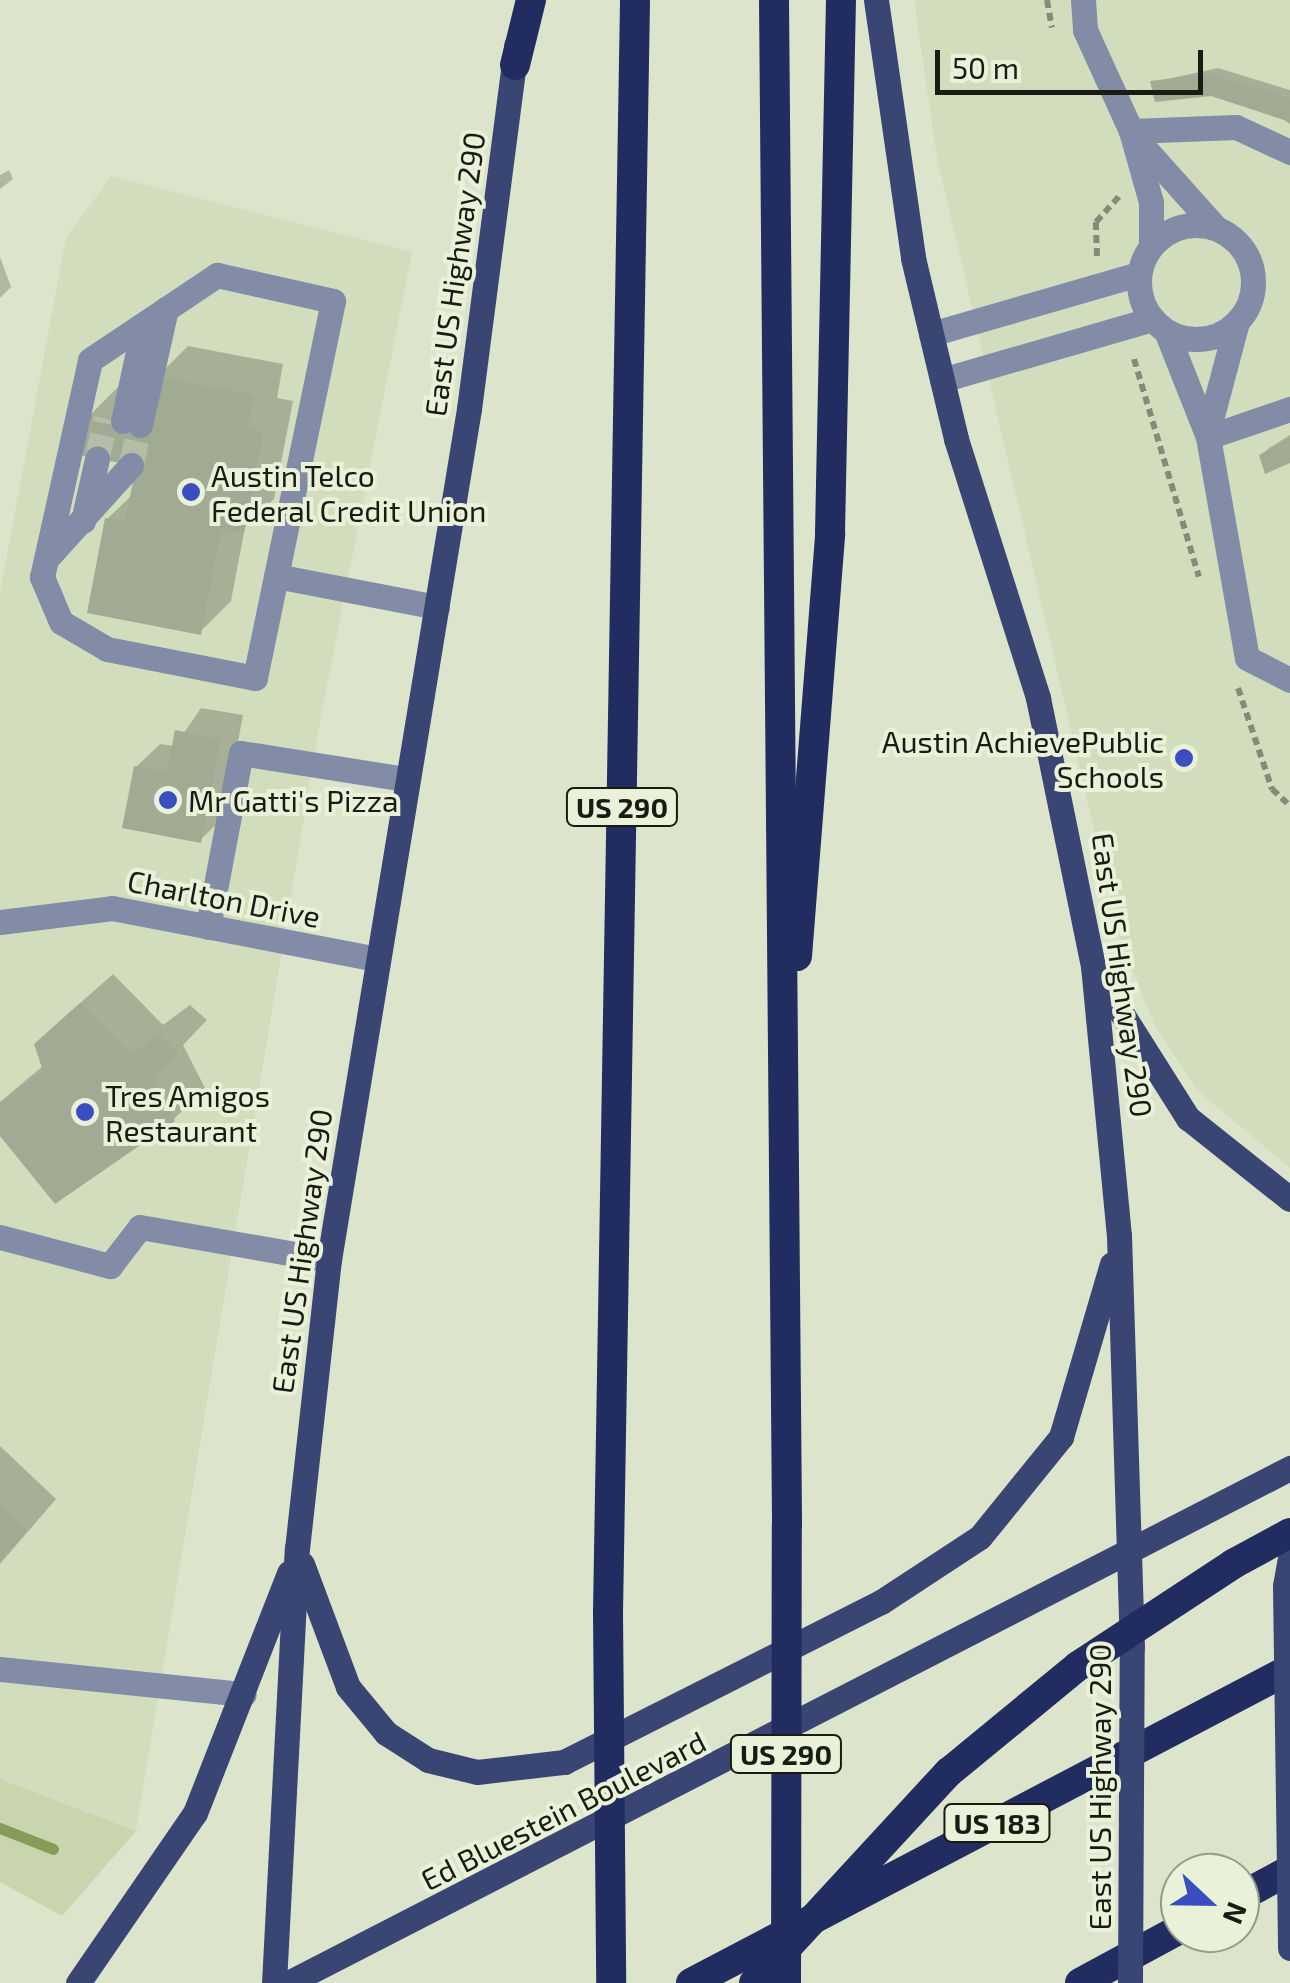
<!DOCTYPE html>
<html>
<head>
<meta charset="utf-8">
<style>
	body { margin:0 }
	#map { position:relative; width:1290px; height:1983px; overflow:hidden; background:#dce5cc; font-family:"Exo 2",sans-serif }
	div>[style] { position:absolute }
	.built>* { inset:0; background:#d1ddbd }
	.green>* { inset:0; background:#c8d5ad }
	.shadow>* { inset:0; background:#0003 }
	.stream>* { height:11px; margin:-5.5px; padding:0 5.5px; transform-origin:5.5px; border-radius:5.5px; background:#889c5a }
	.building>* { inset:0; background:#a1aa92 }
	.minor-tunnel>* { height:25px; margin-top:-12.5px; transform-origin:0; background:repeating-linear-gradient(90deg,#b5bda7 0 25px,transparent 0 37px) }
	.path>* { height:6px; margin-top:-3px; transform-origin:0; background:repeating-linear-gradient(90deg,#858b79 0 8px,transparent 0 13px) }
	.minor>* { height:25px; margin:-12.5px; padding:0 12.5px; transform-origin:12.5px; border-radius:12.5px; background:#838ca7 }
	.minor>.ring { margin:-12.5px; padding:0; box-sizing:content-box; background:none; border:25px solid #838ca7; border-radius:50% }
	.major>* { height:25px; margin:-12.5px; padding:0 12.5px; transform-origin:12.5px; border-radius:12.5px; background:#394674 }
	.highway>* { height:30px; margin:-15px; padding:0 15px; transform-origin:15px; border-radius:15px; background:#212d61 }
	.major-bridge>* { height:25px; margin:-12.5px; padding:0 12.5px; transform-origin:12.5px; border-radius:12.5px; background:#394674 }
	.highway-bridge>* { height:30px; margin:-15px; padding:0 15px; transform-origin:15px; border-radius:15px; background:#212d61 }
	.dots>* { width:28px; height:28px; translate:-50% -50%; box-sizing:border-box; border:5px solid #e9f2d9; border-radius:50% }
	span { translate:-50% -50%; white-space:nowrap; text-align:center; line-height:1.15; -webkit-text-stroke:8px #e9f2d9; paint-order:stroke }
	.shield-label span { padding:2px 8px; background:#e9f2d9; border:2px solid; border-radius:8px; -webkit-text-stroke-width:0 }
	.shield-label { font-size:28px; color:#191c13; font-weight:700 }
	.street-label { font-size:30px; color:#191c13 }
	.poi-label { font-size:30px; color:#191c13 }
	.left { translate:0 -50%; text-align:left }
	.right { translate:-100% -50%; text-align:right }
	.north { position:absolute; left:1160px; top:1853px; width:100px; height:100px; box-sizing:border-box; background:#e9f2d9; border:2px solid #969c8a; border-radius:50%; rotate:112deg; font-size:28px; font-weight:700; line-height:40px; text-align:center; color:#191c13 }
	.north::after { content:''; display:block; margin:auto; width:35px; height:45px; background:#3b4ec1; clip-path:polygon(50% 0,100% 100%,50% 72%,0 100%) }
	.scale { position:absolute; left:935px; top:50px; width:268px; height:45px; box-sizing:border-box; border:5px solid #191c13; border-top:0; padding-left:12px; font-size:30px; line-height:35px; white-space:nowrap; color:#191c13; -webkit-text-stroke:8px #e9f2d9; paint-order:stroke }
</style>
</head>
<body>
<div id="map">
	<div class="built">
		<div style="clip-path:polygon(914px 0,1290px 0,1290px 1168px,1198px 1091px,1154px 1024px,1119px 936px,937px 158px)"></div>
		<div style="clip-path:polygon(111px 176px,412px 252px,319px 727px,136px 1831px,0 1779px,0 592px,66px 238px)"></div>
	</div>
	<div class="green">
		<div style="clip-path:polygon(0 1779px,136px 1831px,62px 1916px,0 1882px)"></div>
	</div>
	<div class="shadow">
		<div style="clip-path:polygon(1218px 68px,1290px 90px,1290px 124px,1260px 104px,1153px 82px)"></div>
		<div style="clip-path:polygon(9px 170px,13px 179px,0 189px,0 175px)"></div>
		<div style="clip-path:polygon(0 257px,11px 287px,0 298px)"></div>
		<div style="clip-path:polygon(188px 346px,283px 364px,277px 398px,293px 401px,274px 499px,245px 527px,231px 601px,200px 632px,107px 519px,133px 494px,139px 464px,89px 416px,120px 385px,157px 377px)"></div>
		<div style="clip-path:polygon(1290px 435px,1290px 456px,1261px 456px,1269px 448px)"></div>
		<div style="clip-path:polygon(201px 708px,243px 715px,224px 817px,200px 840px,136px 767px,160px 744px,175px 746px)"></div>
		<div style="clip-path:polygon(113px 974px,163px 1025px,190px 1005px,207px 1020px,183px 1045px,205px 1088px,174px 1119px,0 1132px,0 1102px,44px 1065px,69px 1013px)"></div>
		<div style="clip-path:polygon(0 1446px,56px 1499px,0 1564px)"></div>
	</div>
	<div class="stream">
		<div style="left:0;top:1828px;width:57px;rotate:21.6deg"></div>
	</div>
	<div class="building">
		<div style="clip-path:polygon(1209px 74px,1290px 98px,1290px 122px,1211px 96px,1155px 102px,1150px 81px)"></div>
		<div style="clip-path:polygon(154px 376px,254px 395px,247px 429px,263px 432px,244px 533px,221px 529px,201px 635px,87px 613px,105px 518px,125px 522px,136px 466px,79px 455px,87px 414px,145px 426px)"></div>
		<div style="clip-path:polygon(1290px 438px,1290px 463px,1265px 474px,1259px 455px)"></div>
		<div style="clip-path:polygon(175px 730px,220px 739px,201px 843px,122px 828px,134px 766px,167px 772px)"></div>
		<div style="clip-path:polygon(80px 1003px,131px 1054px,158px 1034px,178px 1053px,153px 1077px,175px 1121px,55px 1204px,0 1136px,0 1103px,43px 1071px,34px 1044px)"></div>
		<div style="clip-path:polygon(0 1506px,27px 1531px,0 1560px)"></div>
	</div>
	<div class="minor-tunnel">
		<div style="left:97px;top:459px;width:42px;rotate:-77.6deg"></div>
		<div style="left:131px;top:465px;width:41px;rotate:-77.3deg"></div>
	</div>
	<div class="path">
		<div style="left:1047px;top:0;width:28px;rotate:80deg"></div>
		<div style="left:1097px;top:256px;width:34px;rotate:-92deg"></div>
		<div style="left:1096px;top:222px;width:38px;rotate:-48deg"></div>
		<div style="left:1134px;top:359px;width:227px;rotate:73.4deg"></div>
		<div style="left:1238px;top:688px;width:107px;rotate:71.4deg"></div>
		<div style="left:1272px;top:789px;width:25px;rotate:43deg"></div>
	</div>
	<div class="minor">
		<div style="left:1083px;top:0;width:30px;rotate:86deg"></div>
		<div style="left:1085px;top:30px;width:111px;rotate:65.5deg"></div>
		<div style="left:1131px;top:131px;width:74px;rotate:74.3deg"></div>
		<div style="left:1151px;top:202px;width:44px;rotate:90deg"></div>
		<div style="left:1131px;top:131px;width:105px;rotate:-2.2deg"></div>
		<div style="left:1236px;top:127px;width:60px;rotate:24.8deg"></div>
		<div style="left:1140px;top:143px;width:113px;rotate:48.2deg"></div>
		<div class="ring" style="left:1139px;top:225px;width:89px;height:89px"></div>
		<div style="left:217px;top:275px;width:119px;rotate:12.6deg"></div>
		<div style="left:333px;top:301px;width:385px;rotate:101.7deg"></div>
		<div style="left:255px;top:678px;width:151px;rotate:-168.9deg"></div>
		<div style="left:107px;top:649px;width:53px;rotate:-149.6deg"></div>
		<div style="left:61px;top:622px;width:49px;rotate:-112.9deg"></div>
		<div style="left:42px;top:577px;width:222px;rotate:-77.5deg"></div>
		<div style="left:90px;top:360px;width:153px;rotate:-33.8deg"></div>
		<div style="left:1166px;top:331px;width:114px;rotate:68.4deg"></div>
		<div style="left:1208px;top:437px;width:224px;rotate:80deg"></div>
		<div style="left:1247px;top:658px;width:48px;rotate:27.1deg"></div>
		<div style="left:931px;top:334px;width:216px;rotate:-16.1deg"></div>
		<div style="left:942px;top:380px;width:219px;rotate:-16.2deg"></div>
		<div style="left:123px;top:421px;width:99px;rotate:-77.8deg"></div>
		<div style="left:140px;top:425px;width:119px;rotate:-77.4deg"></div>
		<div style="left:1209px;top:427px;width:109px;rotate:-75.1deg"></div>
		<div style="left:1208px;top:437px;width:87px;rotate:-18.9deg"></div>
		<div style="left:83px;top:521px;width:64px;rotate:-77.3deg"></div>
		<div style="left:48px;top:557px;width:124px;rotate:-47.9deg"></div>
		<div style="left:276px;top:576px;width:164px;rotate:10.9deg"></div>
		<div style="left:0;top:922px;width:113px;rotate:-7.1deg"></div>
		<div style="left:112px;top:908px;width:269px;rotate:10.9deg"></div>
		<div style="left:208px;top:927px;width:177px;rotate:-79.3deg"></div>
		<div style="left:241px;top:753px;width:167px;rotate:9deg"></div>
		<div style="left:0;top:1237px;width:114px;rotate:14.8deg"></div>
		<div style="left:110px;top:1266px;width:49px;rotate:-52.4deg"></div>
		<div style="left:140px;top:1227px;width:192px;rotate:9.9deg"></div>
		<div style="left:0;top:1669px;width:245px;rotate:5.9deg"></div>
	</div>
	<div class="major">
		<div style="left:876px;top:0;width:261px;rotate:81.8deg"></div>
		<div style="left:913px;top:258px;width:186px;rotate:76.6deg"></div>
		<div style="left:956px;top:439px;width:272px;rotate:72.4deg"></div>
		<div style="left:1038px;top:698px;width:274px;rotate:78.4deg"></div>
		<div style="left:1093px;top:966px;width:270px;rotate:84.5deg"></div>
		<div style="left:1119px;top:1235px;width:412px;rotate:88.2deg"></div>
		<div style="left:1100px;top:979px;width:165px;rotate:57.7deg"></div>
		<div style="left:1188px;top:1118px;width:130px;rotate:38.5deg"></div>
		<div style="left:302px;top:1564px;width:131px;rotate:69.5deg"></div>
		<div style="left:348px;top:1687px;width:60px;rotate:50.4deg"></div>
		<div style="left:386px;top:1733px;width:50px;rotate:32.7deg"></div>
		<div style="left:428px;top:1760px;width:50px;rotate:13.8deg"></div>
		<div style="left:477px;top:1772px;width:88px;rotate:-6.6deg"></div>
		<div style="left:564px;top:1762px;width:355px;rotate:-26.8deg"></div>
		<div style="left:881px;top:1602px;width:118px;rotate:-33.3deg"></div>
		<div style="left:980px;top:1537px;width:129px;rotate:-51deg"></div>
		<div style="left:1061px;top:1437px;width:180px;rotate:-73.6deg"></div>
		<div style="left:1285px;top:1586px;width:27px;rotate:-80deg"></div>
		<div style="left:78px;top:1983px;width:206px;rotate:-55.5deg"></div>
		<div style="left:195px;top:1813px;width:258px;rotate:-68.6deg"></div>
		<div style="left:274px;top:1983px;width:435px;rotate:-87deg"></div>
		<div style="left:297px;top:1549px;width:291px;rotate:-83.7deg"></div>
		<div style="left:329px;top:1260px;width:862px;rotate:-80.66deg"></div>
		<div style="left:469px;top:409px;width:367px;rotate:-82.6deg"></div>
		<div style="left:288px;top:1983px;width:1127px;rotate:-27.2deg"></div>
	</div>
	<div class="highway">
		<div style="left:774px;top:0;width:1525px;rotate:89.51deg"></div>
		<div style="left:515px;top:65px;width:67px;rotate:-76.2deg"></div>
		<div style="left:797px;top:956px;width:424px;rotate:-85.5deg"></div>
		<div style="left:830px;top:533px;width:533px;rotate:-88.82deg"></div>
		<div style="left:1233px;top:1564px;width:65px;rotate:-28.5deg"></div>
		<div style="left:608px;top:1613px;width:1613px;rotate:-89.04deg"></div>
		<div style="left:1240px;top:1897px;width:57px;rotate:-28.4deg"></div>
		<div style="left:691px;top:1983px;width:676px;rotate:-27.66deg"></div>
		<div style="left:1080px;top:1983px;width:114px;rotate:-28.4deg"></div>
	</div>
	<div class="major-bridge">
		<div style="left:1285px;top:1586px;width:362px;rotate:89.2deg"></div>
		<div style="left:1130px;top:1983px;width:336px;rotate:-89.7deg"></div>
	</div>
	<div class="highway-bridge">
		<div style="left:608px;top:1613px;width:370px;rotate:89.5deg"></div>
		<div style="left:754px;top:1983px;width:287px;rotate:-47.3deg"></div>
		<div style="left:949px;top:1772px;width:167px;rotate:-39.4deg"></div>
		<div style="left:1078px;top:1666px;width:186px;rotate:-33.3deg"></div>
		<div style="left:786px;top:1983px;width:458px;rotate:-89.9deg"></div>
	</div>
	<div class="dots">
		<div style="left:191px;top:492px;background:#3b4ec1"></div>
		<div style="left:1184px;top:758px;background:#3b4ec1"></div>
		<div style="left:168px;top:800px;background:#3b4ec1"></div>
		<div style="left:85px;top:1112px;background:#3b4ec1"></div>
	</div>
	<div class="shield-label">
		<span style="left:622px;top:807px">US 290</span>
		<span style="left:786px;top:1754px">US 290</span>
		<span style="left:997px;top:1823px">US 183</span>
	</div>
	<div class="street-label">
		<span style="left:454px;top:274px;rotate:-82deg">East US Highway 290</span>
		<span style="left:224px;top:898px;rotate:11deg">Charlton Drive</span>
		<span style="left:1123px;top:975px;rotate:82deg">East US Highway 290</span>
		<span style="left:301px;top:1251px;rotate:-82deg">East US Highway 290</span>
		<span style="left:1099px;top:1787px;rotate:-90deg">East US Highway 290</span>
		<span style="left:563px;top:1810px;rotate:-27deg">Ed Bluestein Boulevard</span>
	</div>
	<div class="poi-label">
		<span class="left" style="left:211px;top:492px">Austin Telco<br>Federal Credit Union</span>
		<span class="right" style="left:1164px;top:758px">Austin AchievePublic<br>Schools</span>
		<span class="left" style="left:188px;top:800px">Mr Gatti's Pizza</span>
		<span class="left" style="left:105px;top:1112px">Tres Amigos<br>Restaurant</span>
	</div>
	<div class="north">N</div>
	<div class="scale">50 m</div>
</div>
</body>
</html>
